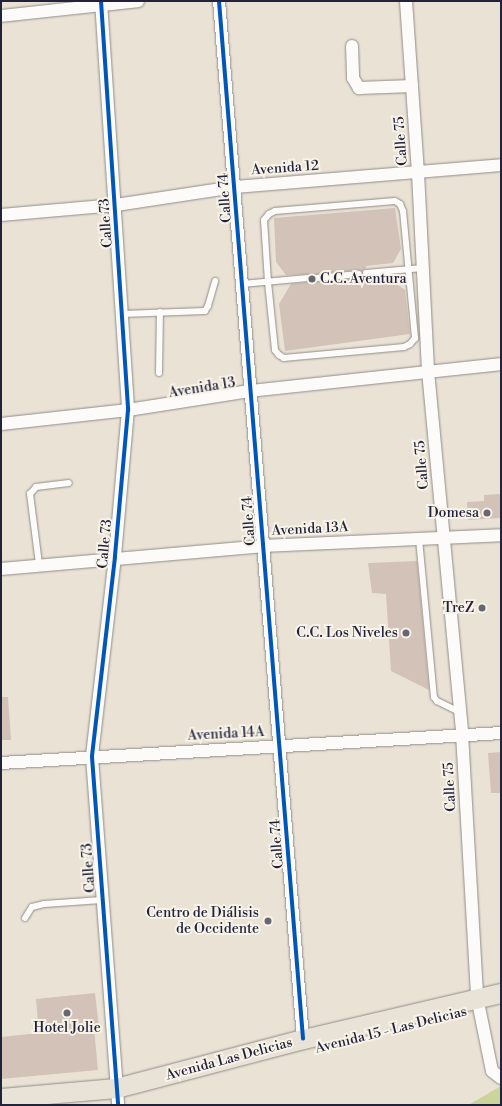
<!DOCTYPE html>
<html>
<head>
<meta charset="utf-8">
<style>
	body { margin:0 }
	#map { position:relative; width:502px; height:1106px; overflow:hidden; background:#eae3d5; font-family:"Libre Bodoni",serif }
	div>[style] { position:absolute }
	.green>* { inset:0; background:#cad49b }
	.building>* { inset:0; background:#d2c2b8 }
	.roads { filter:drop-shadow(0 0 1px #908c89) drop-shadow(0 0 1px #908c89) }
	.lane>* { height:6px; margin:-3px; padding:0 3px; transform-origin:3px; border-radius:3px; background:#fcfbf9 }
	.street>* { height:12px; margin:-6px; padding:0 6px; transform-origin:6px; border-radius:6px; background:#fcfbf9 }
	.primary>* { height:19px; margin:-9.5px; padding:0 9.5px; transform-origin:9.5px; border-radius:9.5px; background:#e9e2d6 }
	.cycleway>* { height:4px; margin:-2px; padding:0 2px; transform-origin:2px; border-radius:2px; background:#0057b8 }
	.dots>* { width:11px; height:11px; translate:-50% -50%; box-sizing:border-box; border:2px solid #f7f3e8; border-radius:50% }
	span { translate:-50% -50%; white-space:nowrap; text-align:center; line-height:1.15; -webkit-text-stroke:4px #f7f3e8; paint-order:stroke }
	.street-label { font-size:14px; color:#22223b }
	.poi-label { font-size:14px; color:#22223b }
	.left { translate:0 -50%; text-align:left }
	.right { translate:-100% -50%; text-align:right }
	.frame { position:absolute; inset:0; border:2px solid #22223b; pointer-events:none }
</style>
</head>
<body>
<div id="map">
	<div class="green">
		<div style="clip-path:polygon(501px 1086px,501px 1105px,469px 1105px,470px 1104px)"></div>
	</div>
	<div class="building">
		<div style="clip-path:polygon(395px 208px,401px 249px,393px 263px,366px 266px,366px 268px,362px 271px,359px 270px,316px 274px,312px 276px,308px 274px,286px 275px,276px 262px,274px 218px)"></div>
		<div style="clip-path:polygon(363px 276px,366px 277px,367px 284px,391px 280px,405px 290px,410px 334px,285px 351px,279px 304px,291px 284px,308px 282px,312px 280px,316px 282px,359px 278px)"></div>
		<div style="clip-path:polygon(501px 494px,501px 518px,468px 520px,467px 502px,484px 501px,484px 495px)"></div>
		<div style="clip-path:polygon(417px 561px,429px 690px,391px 671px,386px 594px,372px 593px,368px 563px)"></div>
		<div style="clip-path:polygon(1px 697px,8px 697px,11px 740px,1px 740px)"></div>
		<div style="clip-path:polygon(501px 752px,501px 793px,491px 793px,488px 753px)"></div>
		<div style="clip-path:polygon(95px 993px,99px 1027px,94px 1028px,98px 1070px,1px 1079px,1px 1037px,39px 1033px,36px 999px)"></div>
	</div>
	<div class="roads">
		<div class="lane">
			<div style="left:395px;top:201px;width:6px;rotate:31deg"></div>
			<div style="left:400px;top:204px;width:8px;rotate:67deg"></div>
			<div style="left:403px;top:211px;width:128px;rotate:84.6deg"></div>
			<div style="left:415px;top:338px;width:8px;rotate:130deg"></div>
			<div style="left:410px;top:344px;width:7px;rotate:153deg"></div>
			<div style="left:404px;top:347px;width:121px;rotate:174.8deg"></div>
			<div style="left:284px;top:358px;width:6px;rotate:-149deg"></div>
			<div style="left:279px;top:355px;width:6px;rotate:-129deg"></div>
			<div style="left:275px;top:350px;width:68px;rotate:-95.9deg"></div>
			<div style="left:268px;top:282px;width:62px;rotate:-93.7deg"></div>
			<div style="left:264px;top:220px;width:8px;rotate:-50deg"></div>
			<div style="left:269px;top:214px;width:7px;rotate:-27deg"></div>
			<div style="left:275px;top:211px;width:120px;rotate:-4.8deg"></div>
			<div style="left:366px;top:273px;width:57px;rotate:-5deg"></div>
			<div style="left:316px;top:278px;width:43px;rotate:-5.3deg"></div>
			<div style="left:242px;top:284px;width:66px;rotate:-5.2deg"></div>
			<div style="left:122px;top:314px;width:83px;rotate:-2.1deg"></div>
			<div style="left:205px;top:311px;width:6px;rotate:-59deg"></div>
			<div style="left:208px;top:306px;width:26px;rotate:-74deg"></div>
			<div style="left:159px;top:373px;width:61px;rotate:-89.1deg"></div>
			<div style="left:419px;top:539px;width:159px;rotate:84.6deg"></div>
			<div style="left:434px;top:697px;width:5px;rotate:53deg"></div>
			<div style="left:437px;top:701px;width:25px;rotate:26deg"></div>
			<div style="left:39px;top:564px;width:71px;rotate:-97.3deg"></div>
			<div style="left:30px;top:494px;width:9px;rotate:-49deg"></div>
			<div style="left:36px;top:487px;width:33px;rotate:-7deg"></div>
			<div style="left:25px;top:918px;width:13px;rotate:-58deg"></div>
			<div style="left:32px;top:907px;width:12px;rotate:-14deg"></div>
			<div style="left:44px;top:904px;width:58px;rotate:-3.9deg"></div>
		</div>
		<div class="street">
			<div style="left:101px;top:1px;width:410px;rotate:86.2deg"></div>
			<div style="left:128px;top:410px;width:148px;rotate:95.1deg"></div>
			<div style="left:115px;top:557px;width:201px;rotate:96.6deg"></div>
			<div style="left:92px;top:757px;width:349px;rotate:85.7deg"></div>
			<div style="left:219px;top:1px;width:1041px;rotate:85.37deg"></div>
			<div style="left:406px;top:1px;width:172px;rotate:86deg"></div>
			<div style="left:418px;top:173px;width:198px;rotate:87.1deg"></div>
			<div style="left:428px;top:371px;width:365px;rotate:84.6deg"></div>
			<div style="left:462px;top:734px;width:264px;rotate:86.7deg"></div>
			<div style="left:1px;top:16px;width:138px;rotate:-6.2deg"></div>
			<div style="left:352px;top:46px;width:32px;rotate:88deg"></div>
			<div style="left:353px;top:78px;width:12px;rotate:59deg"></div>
			<div style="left:359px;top:88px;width:53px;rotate:-2.2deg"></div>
			<div style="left:1px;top:215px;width:115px;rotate:-5deg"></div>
			<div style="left:116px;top:205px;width:120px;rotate:-8.6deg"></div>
			<div style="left:235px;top:187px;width:267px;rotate:-4.7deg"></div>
			<div style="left:1px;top:424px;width:128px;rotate:-6.3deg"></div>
			<div style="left:128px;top:410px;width:123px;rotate:-8.9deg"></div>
			<div style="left:250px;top:391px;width:252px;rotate:-6.1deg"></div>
			<div style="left:1px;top:569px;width:262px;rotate:-5deg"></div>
			<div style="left:262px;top:546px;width:239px;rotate:-2.6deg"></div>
			<div style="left:1px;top:763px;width:501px;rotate:-3.43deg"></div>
			<div style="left:479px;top:1007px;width:65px;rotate:78.5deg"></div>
			<div style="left:492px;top:1071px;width:11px;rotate:38deg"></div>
		</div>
		<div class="primary">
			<div style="left:1px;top:1098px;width:115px;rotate:-5deg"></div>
			<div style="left:116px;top:1088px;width:193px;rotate:-14.7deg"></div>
			<div style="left:303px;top:1039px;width:203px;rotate:-13.1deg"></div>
		</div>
	</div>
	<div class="cycleway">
		<div style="left:101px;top:1px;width:410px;rotate:86.2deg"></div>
		<div style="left:128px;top:410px;width:148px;rotate:95.1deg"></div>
		<div style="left:115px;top:557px;width:201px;rotate:96.6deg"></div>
		<div style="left:92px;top:757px;width:349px;rotate:85.7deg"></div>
		<div style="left:219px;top:1px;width:1041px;rotate:85.37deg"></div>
	</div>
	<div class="dots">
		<div style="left:312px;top:279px;background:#686671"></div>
		<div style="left:487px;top:513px;background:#686671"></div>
		<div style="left:482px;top:608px;background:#686671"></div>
		<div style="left:406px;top:633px;background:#686671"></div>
		<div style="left:268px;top:921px;background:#686671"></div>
		<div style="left:67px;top:1013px;background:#686671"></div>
	</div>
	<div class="street-label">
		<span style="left:401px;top:141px;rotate:-94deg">Calle 75</span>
		<span style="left:285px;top:168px;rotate:-4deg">Avenida 12</span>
		<span style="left:225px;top:198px;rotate:-94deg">Calle 74</span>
		<span style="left:106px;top:223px;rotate:-94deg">Calle 73</span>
		<span style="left:202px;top:388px;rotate:-9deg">Avenida 13</span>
		<span style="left:422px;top:465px;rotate:-95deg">Calle 75</span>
		<span style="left:249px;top:521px;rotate:-94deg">Calle 74</span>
		<span style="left:310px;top:529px;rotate:-3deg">Avenida 13A</span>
		<span style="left:105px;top:544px;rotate:-85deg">Calle 73</span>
		<span style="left:226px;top:734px;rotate:-3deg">Avenida 14A</span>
		<span style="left:450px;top:787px;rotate:-93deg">Calle 75</span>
		<span style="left:277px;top:844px;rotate:-94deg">Calle 74</span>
		<span style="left:89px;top:868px;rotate:-94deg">Calle 73</span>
		<span style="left:391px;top:1030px;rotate:-14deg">Avenida 15 - Las Delicias</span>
		<span style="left:229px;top:1059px;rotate:-15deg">Avenida Las Delicias</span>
	</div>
	<div class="poi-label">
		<span class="left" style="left:320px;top:279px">C.C. Aventura</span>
		<span class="right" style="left:479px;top:513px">Domesa</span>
		<span class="right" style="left:474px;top:608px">TreZ</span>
		<span class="right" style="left:398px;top:633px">C.C. Los Niveles</span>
		<span class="right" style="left:259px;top:921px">Centro de Diálisis<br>de Occidente</span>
		<span style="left:67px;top:1028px">Hotel Jolie</span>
	</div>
	<div class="frame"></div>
</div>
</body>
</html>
